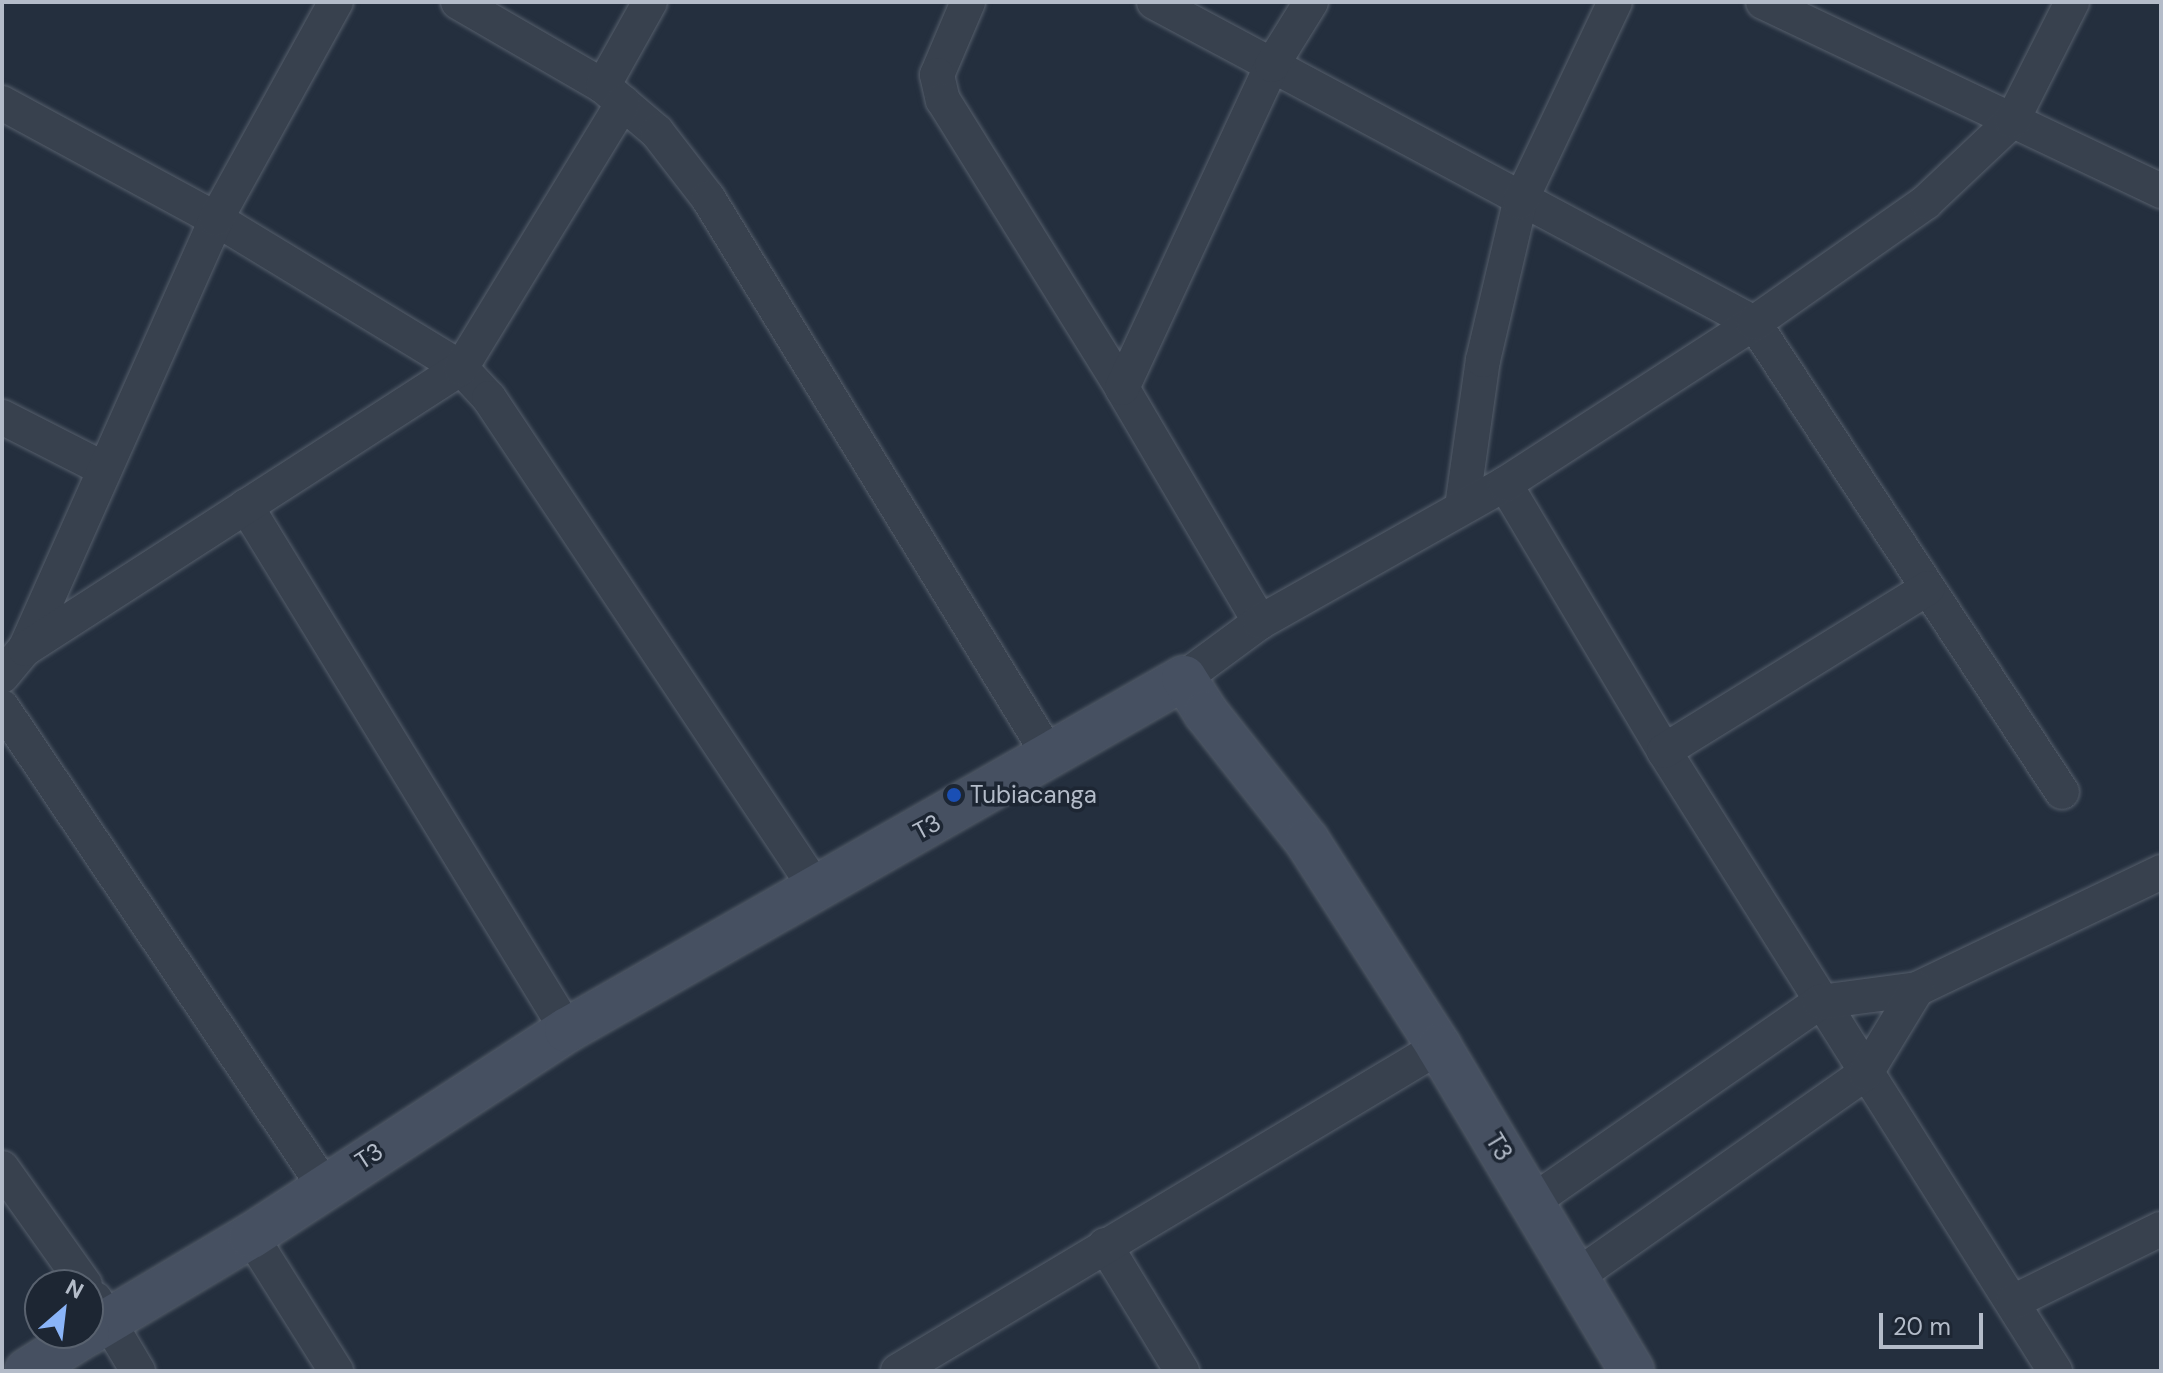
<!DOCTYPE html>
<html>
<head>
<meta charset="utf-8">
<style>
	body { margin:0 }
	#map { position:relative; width:2163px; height:1373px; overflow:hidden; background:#242f3e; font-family:"DM Sans",sans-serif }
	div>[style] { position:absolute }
	.roads { filter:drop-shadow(0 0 2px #565f6c) drop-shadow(0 0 2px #565f6c) }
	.street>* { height:34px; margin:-17px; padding:0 17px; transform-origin:17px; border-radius:17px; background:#38414e }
	.secondary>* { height:44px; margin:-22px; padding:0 22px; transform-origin:22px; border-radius:22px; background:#465061 }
	.dots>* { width:22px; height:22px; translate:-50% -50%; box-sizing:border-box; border:4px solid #1d2633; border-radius:50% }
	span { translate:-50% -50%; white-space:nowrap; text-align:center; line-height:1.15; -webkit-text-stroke:7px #1d2633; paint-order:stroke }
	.poi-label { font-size:24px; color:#b4bcc9 }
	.left { translate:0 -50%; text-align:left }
	.street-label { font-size:24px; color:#b4bcc9 }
	.frame { position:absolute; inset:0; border:4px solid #b4bcc9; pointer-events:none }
	.north { position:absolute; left:24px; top:1269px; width:80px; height:80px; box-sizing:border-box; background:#1d2633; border:2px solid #59626f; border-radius:50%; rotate:28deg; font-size:22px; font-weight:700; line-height:32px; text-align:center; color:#b4bcc9 }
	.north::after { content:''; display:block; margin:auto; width:28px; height:36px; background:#8ab4f8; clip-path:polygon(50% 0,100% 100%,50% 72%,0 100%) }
	.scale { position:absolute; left:1879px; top:1313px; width:104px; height:36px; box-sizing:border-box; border:4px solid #b4bcc9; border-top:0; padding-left:10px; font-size:24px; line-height:28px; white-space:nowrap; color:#b4bcc9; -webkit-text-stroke:6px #1d2633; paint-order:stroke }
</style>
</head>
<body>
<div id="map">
	<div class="roads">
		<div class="street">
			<div style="left:458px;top:2px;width:168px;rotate:30.1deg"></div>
			<div style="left:603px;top:86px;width:71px;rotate:40.4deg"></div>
			<div style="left:657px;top:132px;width:83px;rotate:52.3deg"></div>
			<div style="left:708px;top:198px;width:655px;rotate:58.54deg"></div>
			<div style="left:968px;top:2px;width:79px;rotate:113deg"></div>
			<div style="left:937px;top:75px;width:26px;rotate:77deg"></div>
			<div style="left:943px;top:100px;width:339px;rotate:58.1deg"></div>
			<div style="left:1122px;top:388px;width:272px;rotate:59.5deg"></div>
			<div style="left:1154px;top:2px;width:680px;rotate:28.15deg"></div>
			<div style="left:1754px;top:323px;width:561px;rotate:56.71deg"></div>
			<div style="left:1763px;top:2px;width:441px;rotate:25.4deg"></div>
			<div style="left:603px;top:86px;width:96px;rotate:-60.8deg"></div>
			<div style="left:2px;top:103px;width:243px;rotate:28.5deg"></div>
			<div style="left:216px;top:219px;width:287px;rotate:31.3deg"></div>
			<div style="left:461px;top:368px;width:41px;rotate:47deg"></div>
			<div style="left:489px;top:398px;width:588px;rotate:56.31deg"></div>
			<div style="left:1122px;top:388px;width:356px;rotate:-65.1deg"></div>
			<div style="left:1272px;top:65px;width:74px;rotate:-58.2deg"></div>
			<div style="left:2px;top:417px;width:112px;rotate:27deg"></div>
			<div style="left:1505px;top:484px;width:311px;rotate:59.2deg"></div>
			<div style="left:1664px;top:751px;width:733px;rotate:57.76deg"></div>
			<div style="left:246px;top:506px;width:615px;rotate:58.51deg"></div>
			<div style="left:1462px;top:507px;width:148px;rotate:-81.9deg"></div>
			<div style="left:1483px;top:360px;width:162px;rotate:-76.8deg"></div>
			<div style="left:1520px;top:202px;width:221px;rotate:-64.6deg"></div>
			<div style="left:25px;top:649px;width:471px;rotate:-66deg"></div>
			<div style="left:216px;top:219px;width:248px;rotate:-61.1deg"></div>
			<div style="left:2px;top:676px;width:35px;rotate:-50deg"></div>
			<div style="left:25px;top:649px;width:519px;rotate:-32.8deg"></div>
			<div style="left:461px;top:368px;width:311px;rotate:-58.6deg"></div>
			<div style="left:1184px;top:678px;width:94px;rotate:-36.4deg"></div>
			<div style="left:1260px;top:622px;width:281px;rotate:-29.4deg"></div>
			<div style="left:1505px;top:484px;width:297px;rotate:-32.9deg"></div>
			<div style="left:1754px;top:323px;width:210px;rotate:-35.1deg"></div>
			<div style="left:1926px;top:202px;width:118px;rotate:-43.3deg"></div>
			<div style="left:2012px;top:121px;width:133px;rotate:-63.2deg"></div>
			<div style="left:2px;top:707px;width:577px;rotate:56.09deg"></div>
			<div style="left:1664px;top:751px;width:310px;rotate:-31.7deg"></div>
			<div style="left:2px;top:1168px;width:143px;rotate:54.6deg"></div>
			<div style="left:1532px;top:1202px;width:351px;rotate:-34.8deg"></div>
			<div style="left:1820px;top:1002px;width:98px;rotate:-7.6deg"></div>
			<div style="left:1917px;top:989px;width:271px;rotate:-25.6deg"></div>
			<div style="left:251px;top:1236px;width:160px;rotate:57.8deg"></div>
			<div style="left:1105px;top:1245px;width:148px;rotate:58.6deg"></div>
			<div style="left:1577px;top:1276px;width:353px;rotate:-35.1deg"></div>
			<div style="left:1866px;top:1073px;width:98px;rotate:-58.7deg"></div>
			<div style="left:95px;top:1299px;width:84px;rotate:59.2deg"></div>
			<div style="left:2013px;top:1302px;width:165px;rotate:-26.3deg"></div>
			<div style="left:898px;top:1371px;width:631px;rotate:-30.92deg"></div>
		</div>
		<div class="secondary">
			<div style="left:88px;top:1333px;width:190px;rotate:-30.8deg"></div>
			<div style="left:251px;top:1236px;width:377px;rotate:-33.1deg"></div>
			<div style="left:567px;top:1030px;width:710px;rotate:-29.7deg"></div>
			<div style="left:1184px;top:678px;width:41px;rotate:57.8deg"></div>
			<div style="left:1206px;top:713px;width:163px;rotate:51.7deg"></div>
			<div style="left:1307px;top:841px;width:245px;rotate:57.3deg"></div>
			<div style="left:1439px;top:1047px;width:377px;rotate:59.2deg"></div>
			<div style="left:27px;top:1371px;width:71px;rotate:-32.3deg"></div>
		</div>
	</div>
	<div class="dots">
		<div style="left:954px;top:795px;background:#1a4fb4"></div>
	</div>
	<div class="poi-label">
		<span class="left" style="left:970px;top:795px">Tubiacanga</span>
	</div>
	<div class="street-label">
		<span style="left:927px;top:827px;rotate:-28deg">T3</span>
		<span style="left:1499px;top:1147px;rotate:59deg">T3</span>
		<span style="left:369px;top:1156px;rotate:-33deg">T3</span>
	</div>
	<div class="frame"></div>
	<div class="north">N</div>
	<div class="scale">20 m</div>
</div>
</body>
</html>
